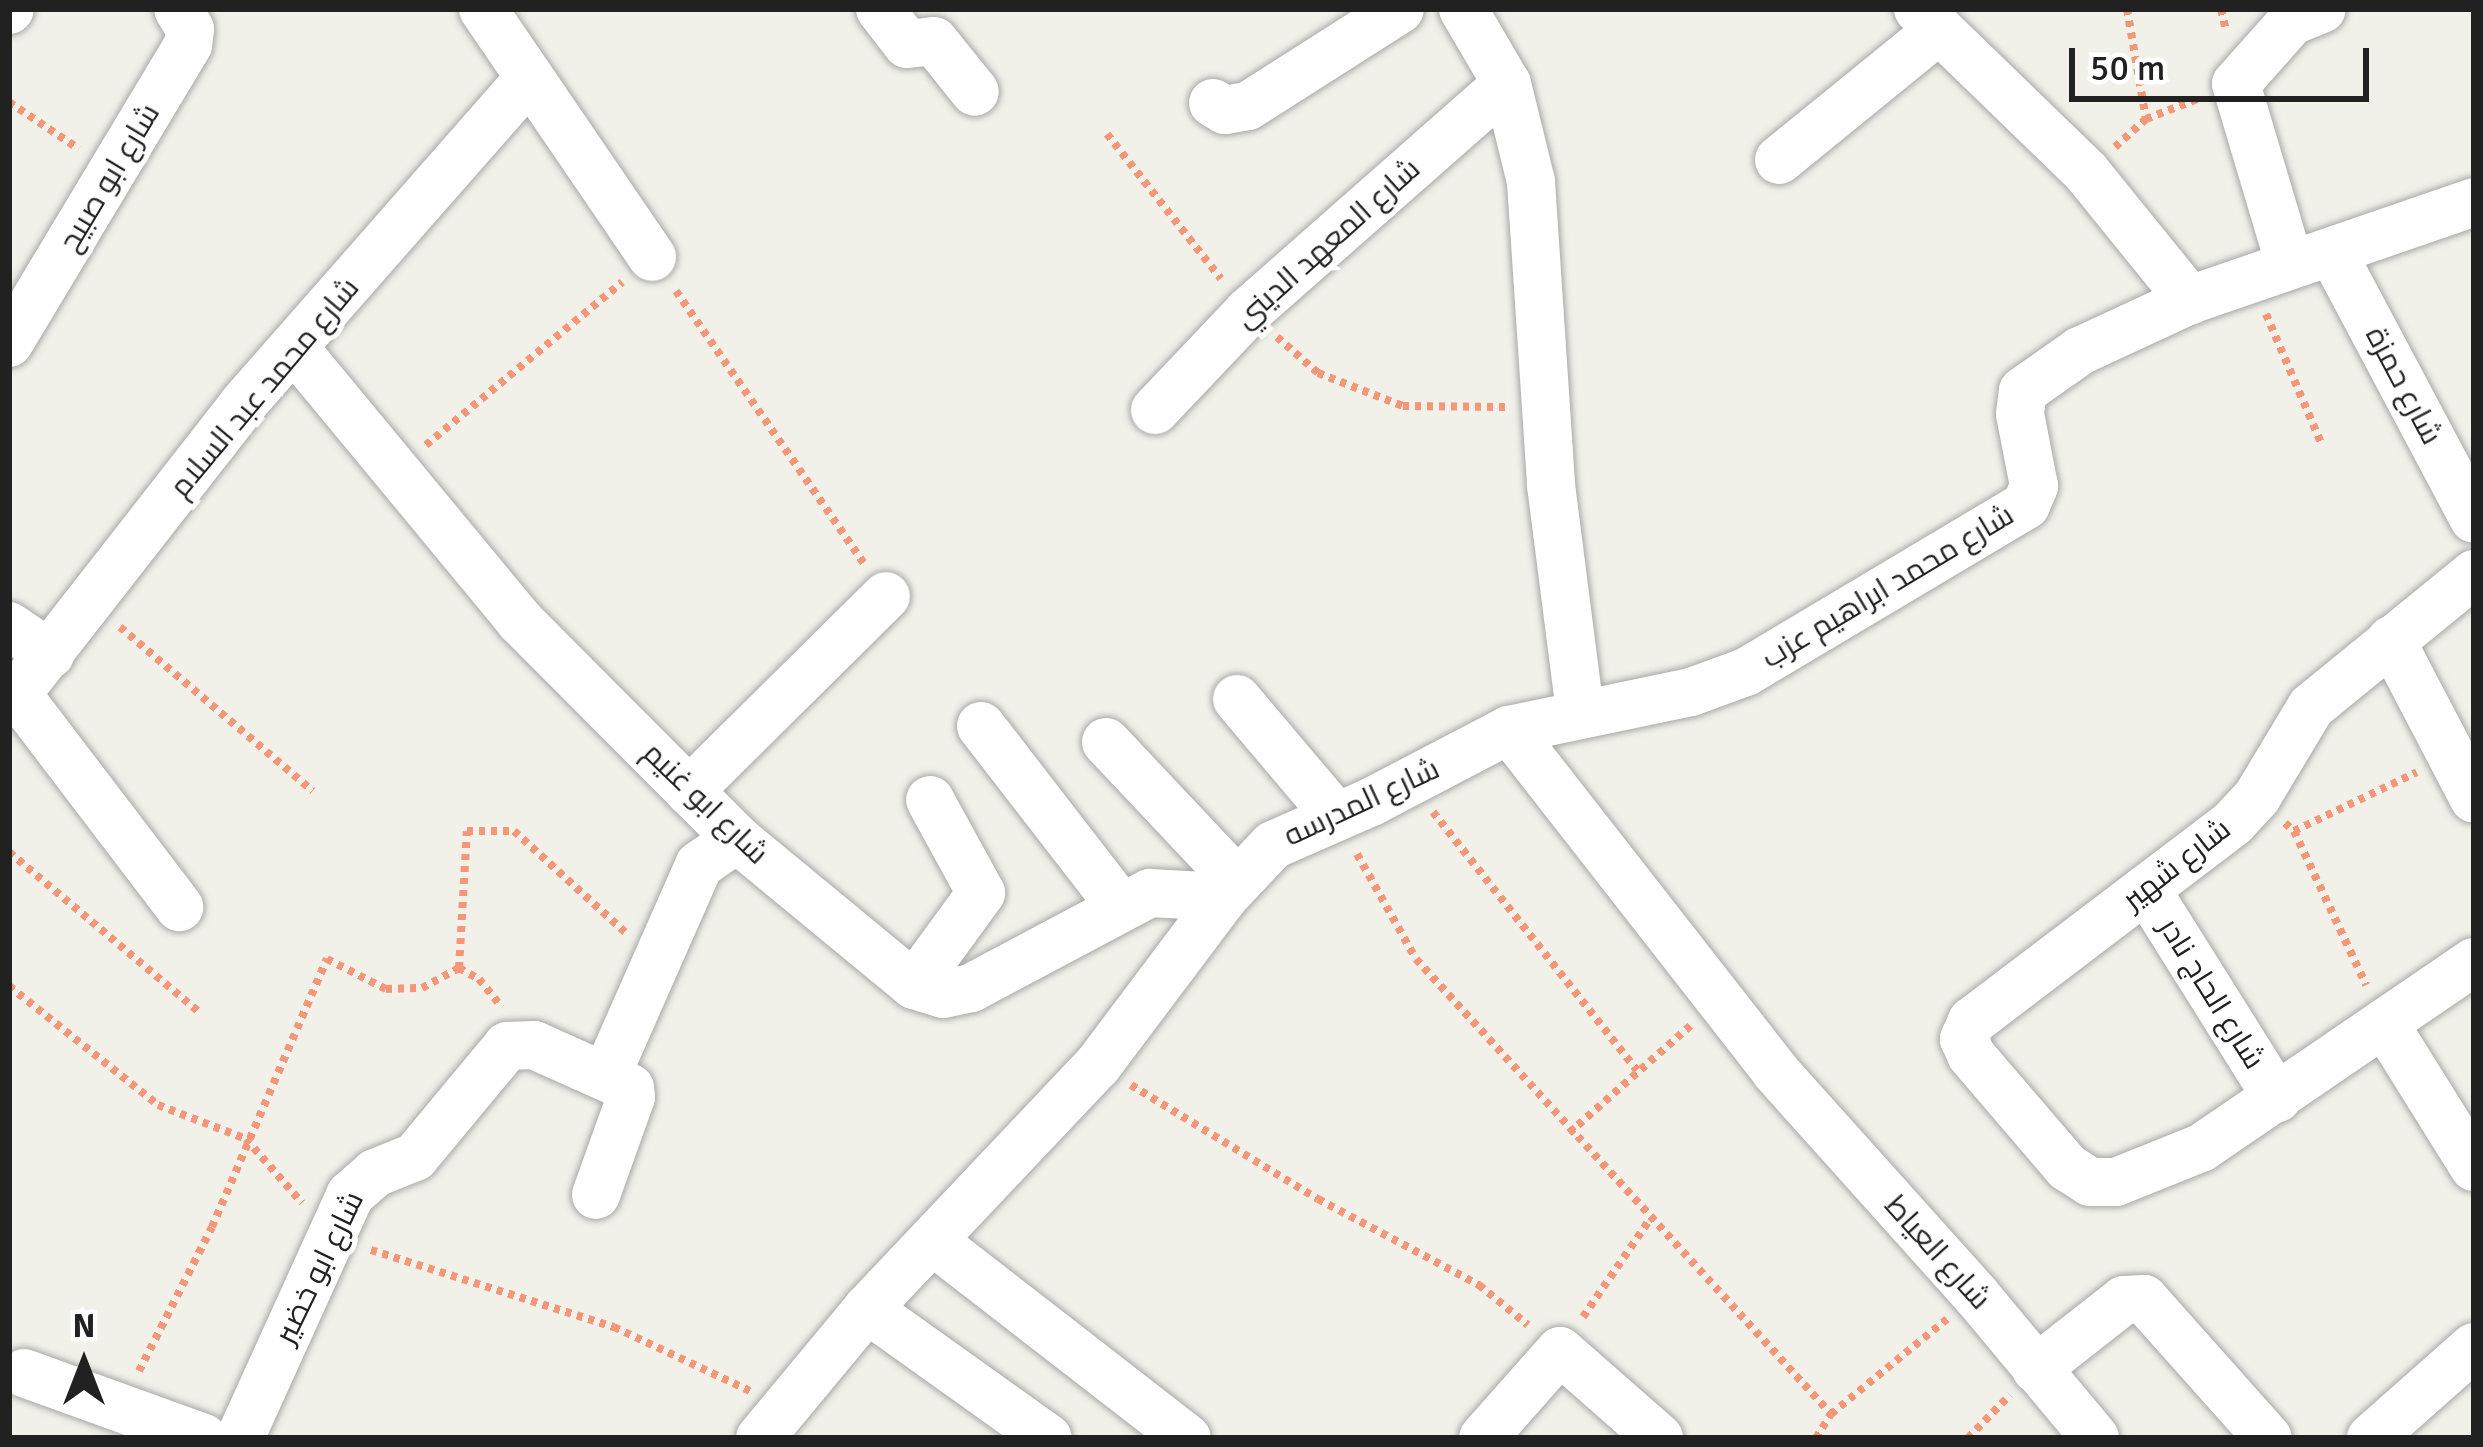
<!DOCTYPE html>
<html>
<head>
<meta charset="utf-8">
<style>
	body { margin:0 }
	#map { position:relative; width:2483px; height:1447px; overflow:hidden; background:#f1f0e9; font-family:Signika,Cairo,sans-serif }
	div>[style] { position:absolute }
	.path>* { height:8px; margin-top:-4px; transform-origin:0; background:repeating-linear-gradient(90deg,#f49677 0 6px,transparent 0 12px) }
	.roads { filter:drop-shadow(0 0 3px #a8a8a8) drop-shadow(0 0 3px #a8a8a8) }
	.street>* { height:48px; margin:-24px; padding:0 24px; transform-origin:24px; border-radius:24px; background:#fff }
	span { translate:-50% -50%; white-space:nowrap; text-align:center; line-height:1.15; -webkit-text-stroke:10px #fff; paint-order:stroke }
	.street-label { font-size:30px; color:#212121 }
	.frame { position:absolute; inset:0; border:12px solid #212121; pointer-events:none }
	.north { position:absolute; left:24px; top:1303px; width:120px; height:120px; -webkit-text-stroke:9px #fff; paint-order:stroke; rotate:0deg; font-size:33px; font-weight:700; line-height:48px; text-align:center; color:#212121 }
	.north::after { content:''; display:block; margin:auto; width:42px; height:54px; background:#212121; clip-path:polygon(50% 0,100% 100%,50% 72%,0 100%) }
	.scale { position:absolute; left:2069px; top:48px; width:300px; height:54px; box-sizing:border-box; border:6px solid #212121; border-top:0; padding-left:15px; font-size:36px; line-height:42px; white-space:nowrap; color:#212121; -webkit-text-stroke:9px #fff; paint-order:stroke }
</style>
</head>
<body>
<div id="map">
	<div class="path">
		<div style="left:2127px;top:9px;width:112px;rotate:80.2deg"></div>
		<div style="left:2221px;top:9px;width:23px;rotate:77deg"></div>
		<div style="left:9px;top:102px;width:84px;rotate:33.9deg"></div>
		<div style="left:1107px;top:134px;width:184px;rotate:51.8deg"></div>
		<div style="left:2115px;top:147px;width:42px;rotate:-42.1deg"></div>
		<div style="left:2146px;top:119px;width:58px;rotate:-21.3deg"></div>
		<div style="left:676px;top:291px;width:333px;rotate:55.4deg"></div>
		<div style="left:2266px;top:314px;width:142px;rotate:66.9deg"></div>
		<div style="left:1277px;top:337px;width:55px;rotate:41.3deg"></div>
		<div style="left:1318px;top:373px;width:91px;rotate:21.2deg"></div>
		<div style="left:1403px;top:406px;width:103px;rotate:0.6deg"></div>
		<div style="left:426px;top:445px;width:255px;rotate:-39.7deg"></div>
		<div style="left:120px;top:627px;width:253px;rotate:40.4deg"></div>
		<div style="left:1433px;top:812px;width:329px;rotate:51.7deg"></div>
		<div style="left:2285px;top:823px;width:12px;rotate:42deg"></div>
		<div style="left:2294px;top:831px;width:170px;rotate:64.9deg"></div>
		<div style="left:2294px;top:831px;width:136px;rotate:-25.6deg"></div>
		<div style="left:9px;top:852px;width:250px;rotate:40.1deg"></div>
		<div style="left:1357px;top:854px;width:120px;rotate:60.7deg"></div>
		<div style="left:1416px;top:959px;width:616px;rotate:47.63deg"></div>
		<div style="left:459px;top:968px;width:137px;rotate:-86.7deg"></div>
		<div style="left:467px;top:831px;width:47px"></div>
		<div style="left:514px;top:831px;width:150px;rotate:42.3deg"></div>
		<div style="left:459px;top:968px;width:23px;rotate:29deg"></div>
		<div style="left:479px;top:979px;width:36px;rotate:51deg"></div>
		<div style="left:9px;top:986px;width:191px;rotate:38.6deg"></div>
		<div style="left:158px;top:1105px;width:94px;rotate:21.1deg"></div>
		<div style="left:246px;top:1139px;width:85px;rotate:48.8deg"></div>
		<div style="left:1131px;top:1085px;width:219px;rotate:31.4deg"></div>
		<div style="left:1318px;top:1199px;width:183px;rotate:28.1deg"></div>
		<div style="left:1479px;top:1285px;width:63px;rotate:39.2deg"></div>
		<div style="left:1569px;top:1133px;width:162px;rotate:-41.5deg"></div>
		<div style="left:371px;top:1250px;width:255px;rotate:17.6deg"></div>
		<div style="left:614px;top:1327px;width:150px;rotate:25.2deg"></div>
		<div style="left:1583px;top:1317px;width:119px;rotate:-55.6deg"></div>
		<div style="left:139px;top:1371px;width:161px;rotate:-63.1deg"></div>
		<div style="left:212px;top:1227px;width:292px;rotate:-66.8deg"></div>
		<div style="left:327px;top:959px;width:66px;rotate:27deg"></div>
		<div style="left:386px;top:989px;width:36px;rotate:-2deg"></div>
		<div style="left:422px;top:988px;width:42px;rotate:-28.4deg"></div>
		<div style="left:1816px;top:1438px;width:28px;rotate:-58deg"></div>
		<div style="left:1831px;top:1414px;width:150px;rotate:-39.3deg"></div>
		<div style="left:1968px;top:1438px;width:60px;rotate:-45.7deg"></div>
	</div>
	<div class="roads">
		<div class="street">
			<div style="left:483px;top:9px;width:300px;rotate:55.7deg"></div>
			<div style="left:880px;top:9px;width:44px;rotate:52.4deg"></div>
			<div style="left:907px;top:44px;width:27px;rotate:-6deg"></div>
			<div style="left:1463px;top:9px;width:87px;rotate:59.6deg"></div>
			<div style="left:1507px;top:84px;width:101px;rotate:76.2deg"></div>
			<div style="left:1531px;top:182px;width:304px;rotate:86.2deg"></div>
			<div style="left:1551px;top:485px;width:228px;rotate:82.7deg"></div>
			<div style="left:1918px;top:9px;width:235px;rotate:44.1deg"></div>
			<div style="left:2087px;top:173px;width:164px;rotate:51deg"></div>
			<div style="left:9px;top:10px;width:1px;rotate:-45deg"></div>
			<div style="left:934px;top:41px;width:65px;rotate:51.2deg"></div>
			<div style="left:1213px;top:103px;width:14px;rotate:30deg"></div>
			<div style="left:1225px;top:110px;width:23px;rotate:-10deg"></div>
			<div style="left:1248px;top:106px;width:180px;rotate:-32.5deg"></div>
			<div style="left:1779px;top:160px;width:205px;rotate:-39.1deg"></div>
			<div style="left:2332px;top:252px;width:302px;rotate:62deg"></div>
			<div style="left:2290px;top:265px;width:189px;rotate:-106.6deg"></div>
			<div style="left:2236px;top:84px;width:84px;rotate:-48.4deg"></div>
			<div style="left:2292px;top:21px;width:32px;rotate:-22deg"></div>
			<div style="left:9px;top:343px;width:348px;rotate:-59deg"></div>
			<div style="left:188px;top:45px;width:16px;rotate:-83deg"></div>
			<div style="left:190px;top:29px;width:23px;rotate:-121deg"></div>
			<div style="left:296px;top:350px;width:352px;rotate:50.4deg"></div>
			<div style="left:520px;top:621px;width:308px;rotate:45.1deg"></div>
			<div style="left:737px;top:839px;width:229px;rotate:39.5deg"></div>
			<div style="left:914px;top:985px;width:30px;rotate:17deg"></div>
			<div style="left:943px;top:994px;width:29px;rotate:-12deg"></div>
			<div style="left:971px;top:988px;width:203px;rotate:-28deg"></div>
			<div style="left:1150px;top:893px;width:74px;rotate:3.1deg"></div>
			<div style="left:1155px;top:410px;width:135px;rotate:-46.5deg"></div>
			<div style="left:1248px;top:312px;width:345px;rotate:-41.4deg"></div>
			<div style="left:2474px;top:574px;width:210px;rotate:140.8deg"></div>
			<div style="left:2311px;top:707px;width:105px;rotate:121deg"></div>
			<div style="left:2257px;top:797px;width:35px;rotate:133deg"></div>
			<div style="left:2233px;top:823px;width:328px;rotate:142.8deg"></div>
			<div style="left:1972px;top:1021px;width:20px;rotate:114deg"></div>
			<div style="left:1964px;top:1039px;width:17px;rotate:66deg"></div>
			<div style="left:1971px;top:1055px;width:148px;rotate:49.4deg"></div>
			<div style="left:2067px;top:1167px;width:27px;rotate:33deg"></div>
			<div style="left:2090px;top:1182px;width:26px"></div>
			<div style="left:2116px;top:1182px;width:92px;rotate:-21.8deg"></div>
			<div style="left:2201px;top:1148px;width:330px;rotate:-34.3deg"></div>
			<div style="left:9px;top:626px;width:50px;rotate:34.3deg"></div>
			<div style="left:2391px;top:640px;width:179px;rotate:62.4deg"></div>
			<div style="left:17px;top:694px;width:268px;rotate:52.7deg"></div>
			<div style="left:1237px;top:699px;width:152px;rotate:49.8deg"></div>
			<div style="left:9px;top:704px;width:380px;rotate:-52deg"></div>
			<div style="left:243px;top:404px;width:434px;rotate:-48.7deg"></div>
			<div style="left:981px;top:726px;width:229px;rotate:52.3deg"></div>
			<div style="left:1509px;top:730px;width:432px;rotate:52deg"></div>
			<div style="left:1775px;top:1071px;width:301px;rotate:48.1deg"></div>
			<div style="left:1976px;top:1295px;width:186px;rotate:50.2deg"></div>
			<div style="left:1106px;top:742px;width:191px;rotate:46.7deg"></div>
			<div style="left:689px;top:791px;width:277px;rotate:-44.7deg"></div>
			<div style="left:2146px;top:889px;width:247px;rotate:57.9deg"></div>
			<div style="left:914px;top:985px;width:114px;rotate:-53.9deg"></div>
			<div style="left:981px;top:893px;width:106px;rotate:-118.7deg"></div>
			<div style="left:2384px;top:1023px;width:170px;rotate:58deg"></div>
			<div style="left:607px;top:1074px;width:228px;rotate:-66.2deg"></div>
			<div style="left:699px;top:865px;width:46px;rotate:-34.4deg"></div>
			<div style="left:934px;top:1242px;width:320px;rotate:37.8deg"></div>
			<div style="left:867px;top:1309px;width:222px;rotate:35.5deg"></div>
			<div style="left:2036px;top:1369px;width:112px;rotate:-38.1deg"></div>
			<div style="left:2124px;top:1300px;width:20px;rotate:-3deg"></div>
			<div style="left:2144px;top:1299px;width:186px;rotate:48.3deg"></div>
			<div style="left:24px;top:1373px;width:191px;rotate:19.9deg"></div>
			<div style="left:240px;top:1438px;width:267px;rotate:-65.6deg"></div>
			<div style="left:350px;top:1195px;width:33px;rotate:-41deg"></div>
			<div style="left:375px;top:1173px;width:43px;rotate:-21.8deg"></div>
			<div style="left:415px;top:1157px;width:144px;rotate:-50.3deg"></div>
			<div style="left:507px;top:1046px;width:27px;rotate:-2deg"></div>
			<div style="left:534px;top:1045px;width:105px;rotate:24.1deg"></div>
			<div style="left:630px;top:1088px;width:9px;rotate:84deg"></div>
			<div style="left:631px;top:1097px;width:104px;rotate:109.7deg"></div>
			<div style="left:760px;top:1438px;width:168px;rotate:-50.3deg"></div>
			<div style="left:867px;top:1309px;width:336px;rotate:-46.6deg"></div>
			<div style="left:1098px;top:1065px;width:210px;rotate:-53.1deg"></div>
			<div style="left:1224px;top:897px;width:71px;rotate:-46.7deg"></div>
			<div style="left:1273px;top:845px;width:109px;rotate:-23.7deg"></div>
			<div style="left:1373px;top:801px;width:153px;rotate:-27.6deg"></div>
			<div style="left:1509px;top:730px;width:186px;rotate:-11.8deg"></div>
			<div style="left:1691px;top:692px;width:59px;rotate:-20deg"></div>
			<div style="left:1746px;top:672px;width:326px;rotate:-30.8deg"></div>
			<div style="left:2026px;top:505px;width:21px;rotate:-67deg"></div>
			<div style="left:2034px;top:486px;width:73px;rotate:-101deg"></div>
			<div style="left:2020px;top:414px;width:23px;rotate:-83deg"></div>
			<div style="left:2023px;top:391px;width:70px;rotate:-35.1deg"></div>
			<div style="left:2080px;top:351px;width:121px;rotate:-24.9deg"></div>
			<div style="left:2190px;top:300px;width:300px;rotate:-19deg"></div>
			<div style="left:1483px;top:1438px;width:116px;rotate:-48.5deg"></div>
			<div style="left:1560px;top:1351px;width:132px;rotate:41.3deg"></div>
			<div style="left:2371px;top:1438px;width:137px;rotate:-41.5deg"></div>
		</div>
	</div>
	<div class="street-label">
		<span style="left:110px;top:178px;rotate:-59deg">شارع ابو صبيح</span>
		<span style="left:1328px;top:244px;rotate:-42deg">شارع المعهد الديني</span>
		<span style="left:2403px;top:386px;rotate:62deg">شارع حمزة</span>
		<span style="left:265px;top:388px;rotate:-50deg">شارع محمد عبد السلام</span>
		<span style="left:1888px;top:587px;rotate:-31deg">شارع محمد ابراهيم عزب</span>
		<span style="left:1362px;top:803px;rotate:-25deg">شارع المدرسه</span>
		<span style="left:705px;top:804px;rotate:44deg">شارع ابو غنيم</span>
		<span style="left:2177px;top:865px;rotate:-38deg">شارع شهير</span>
		<span style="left:2211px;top:994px;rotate:58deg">شارع الحاج نادر</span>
		<span style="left:1937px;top:1253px;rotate:48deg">شارع العياط</span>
		<span style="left:320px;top:1268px;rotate:-64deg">شارع ابو خضير</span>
	</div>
	<div class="frame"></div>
	<div class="north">N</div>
	<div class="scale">50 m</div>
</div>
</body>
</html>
